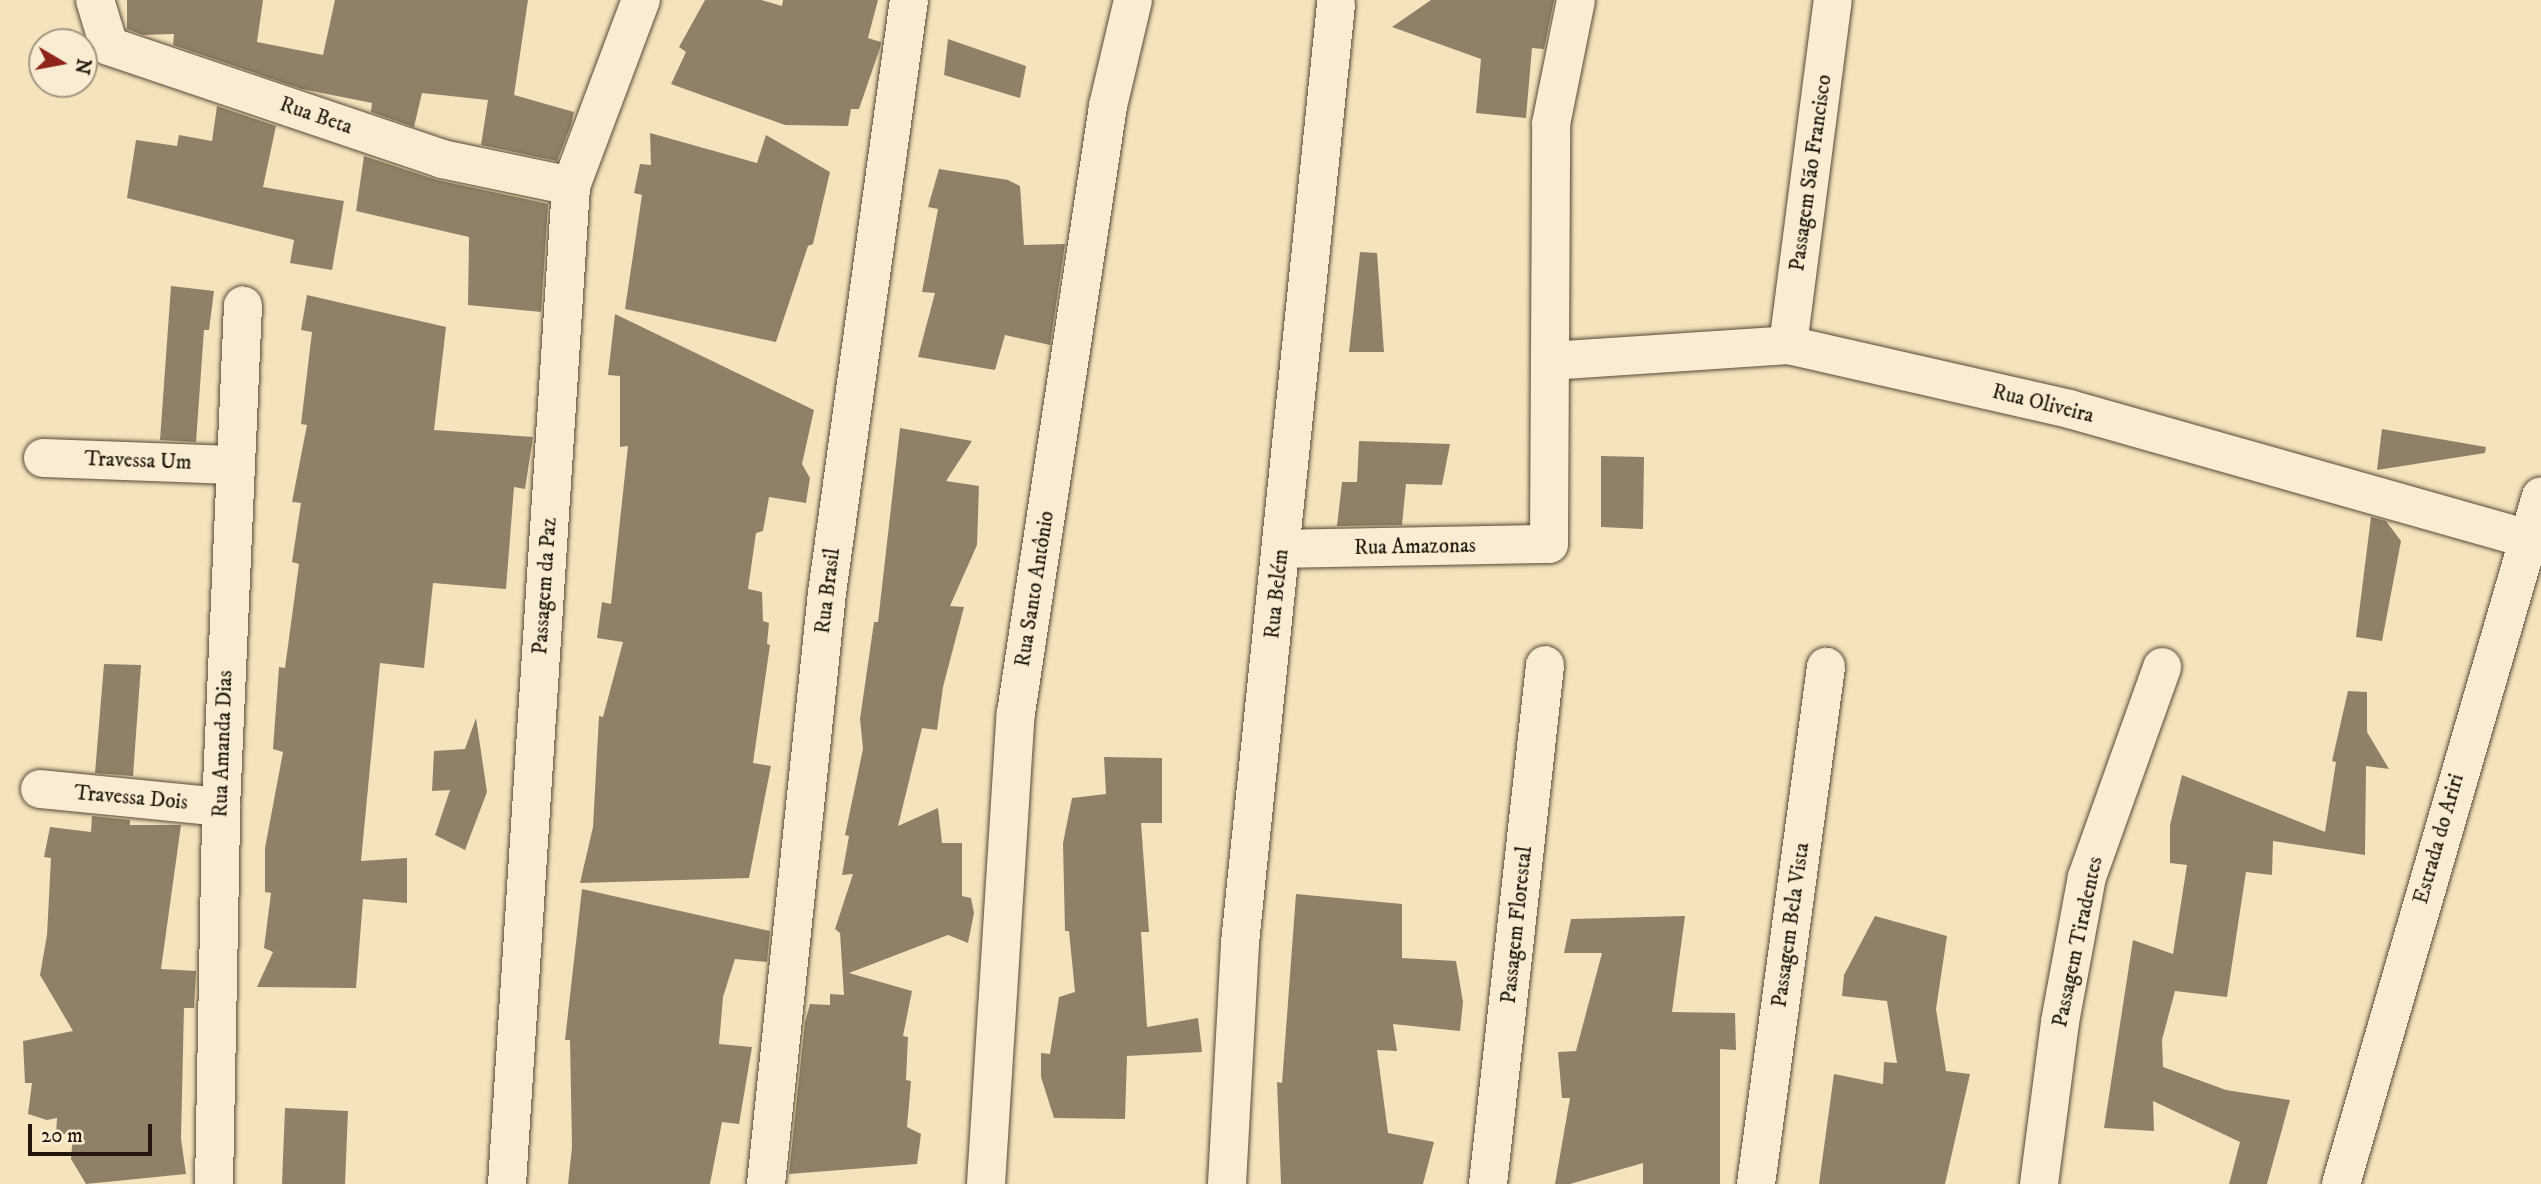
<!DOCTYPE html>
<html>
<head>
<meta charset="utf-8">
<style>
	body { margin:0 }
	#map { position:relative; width:2541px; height:1184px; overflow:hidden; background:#f5e4bb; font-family:"IM FELL DW Pica",serif }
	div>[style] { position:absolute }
	.building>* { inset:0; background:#8f8167 }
	.roads { filter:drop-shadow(0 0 2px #564938) drop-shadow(0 0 2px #564938) }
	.street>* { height:38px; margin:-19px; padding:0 19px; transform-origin:19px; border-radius:19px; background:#f8edd3 }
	span { translate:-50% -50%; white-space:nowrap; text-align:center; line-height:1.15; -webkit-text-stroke:7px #f8edd3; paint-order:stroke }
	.street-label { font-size:21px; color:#21150c }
	.north { position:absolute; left:28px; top:28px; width:70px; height:70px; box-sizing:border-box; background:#f8edd3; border:2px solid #a29783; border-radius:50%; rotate:100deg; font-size:19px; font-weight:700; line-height:28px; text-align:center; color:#21150c }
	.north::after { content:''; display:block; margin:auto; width:24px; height:32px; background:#8f2418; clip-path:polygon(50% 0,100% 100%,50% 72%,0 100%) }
	.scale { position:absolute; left:28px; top:1124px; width:124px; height:32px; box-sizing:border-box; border:4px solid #21150c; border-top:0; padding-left:9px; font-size:21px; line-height:24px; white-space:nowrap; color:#21150c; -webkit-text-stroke:5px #f8edd3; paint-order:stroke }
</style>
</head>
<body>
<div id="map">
	<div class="building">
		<div style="clip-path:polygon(127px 0,263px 0,257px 42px,323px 55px,335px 0,528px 0,514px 95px,574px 112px,571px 125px,557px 161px,481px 145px,488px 100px,422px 93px,414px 127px,371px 112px,372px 103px,302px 89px,173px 45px,174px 34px,143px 35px,127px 29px)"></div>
		<div style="clip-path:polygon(705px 0,761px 0,782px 6px,783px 0,878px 0,868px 38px,881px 42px,880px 48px,859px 109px,851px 109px,848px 126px,785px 125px,671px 84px,686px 52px,679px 47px)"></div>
		<div style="clip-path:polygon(1431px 0,1554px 0,1544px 49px,1532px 48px,1526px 118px,1476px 113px,1481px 59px,1392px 27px)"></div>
		<div style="clip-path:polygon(948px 39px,1026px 66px,1020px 98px,944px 75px)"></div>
		<div style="clip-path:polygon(217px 106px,276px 126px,263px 187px,344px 201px,332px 270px,290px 263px,294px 240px,127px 198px,136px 140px,177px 146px,179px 135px,212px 141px)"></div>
		<div style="clip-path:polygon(650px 133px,757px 163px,766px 135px,830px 172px,813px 244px,808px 246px,776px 342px,625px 309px,642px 195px,634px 193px,640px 164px,651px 165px)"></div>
		<div style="clip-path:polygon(364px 156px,437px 180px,548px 204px,541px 312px,468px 305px,469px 237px,356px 211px)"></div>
		<div style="clip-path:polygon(939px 169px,1008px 180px,1020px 186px,1024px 245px,1065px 244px,1050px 345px,1005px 335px,995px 370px,918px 357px,935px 293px,922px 292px,938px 209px,928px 207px)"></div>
		<div style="clip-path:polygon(1360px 252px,1377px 253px,1384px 352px,1349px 352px)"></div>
		<div style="clip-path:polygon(171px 286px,214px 291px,209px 330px,204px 330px,196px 442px,160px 440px)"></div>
		<div style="clip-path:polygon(307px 295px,446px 327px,434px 430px,533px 437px,525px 489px,514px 487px,506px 589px,433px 583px,424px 668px,380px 663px,361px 861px,407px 858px,407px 903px,363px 899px,356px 988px,257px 987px,273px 952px,264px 948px,271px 893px,265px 892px,265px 848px,283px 752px,273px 749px,279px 667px,285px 668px,299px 564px,292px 562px,301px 503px,292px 502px,307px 425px,301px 424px,312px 332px,301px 330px)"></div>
		<div style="clip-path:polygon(615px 314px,814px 410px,802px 464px,810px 478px,806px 503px,769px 497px,763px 531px,756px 533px,748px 589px,762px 592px,763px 621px,769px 623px,767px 644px,770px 645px,753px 763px,771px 766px,749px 878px,580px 883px,593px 827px,599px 716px,603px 717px,623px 642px,597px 638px,602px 602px,611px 604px,628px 446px,620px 447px,620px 376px,608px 375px)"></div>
		<div style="clip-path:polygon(900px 428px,972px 441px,946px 481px,979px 486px,977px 545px,950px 606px,964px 607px,943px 687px,937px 730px,922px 728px,898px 826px,938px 808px,942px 843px,962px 843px,962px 896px,971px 898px,974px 913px,968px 943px,948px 935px,849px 973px,912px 991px,903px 1036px,908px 1037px,906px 1080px,911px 1081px,907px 1127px,921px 1134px,917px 1164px,789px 1174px,805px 1022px,810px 1004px,830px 1005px,830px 994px,844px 995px,840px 933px,835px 929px,853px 874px,842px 875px,849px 836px,845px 835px,863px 749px,860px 719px,874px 622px,878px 622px)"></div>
		<div style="clip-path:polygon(2382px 429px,2486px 447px,2485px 453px,2377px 470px)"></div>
		<div style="clip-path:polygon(1359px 441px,1450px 444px,1442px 485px,1406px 484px,1402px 525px,1337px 526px,1342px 482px,1357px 482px)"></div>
		<div style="clip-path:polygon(1601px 456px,1644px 457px,1643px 529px,1601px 527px)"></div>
		<div style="clip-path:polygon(2371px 517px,2386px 521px,2401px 541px,2382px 641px,2356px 637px)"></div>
		<div style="clip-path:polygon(104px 664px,141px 665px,133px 776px,95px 773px)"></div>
		<div style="clip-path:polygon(2348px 691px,2367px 692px,2367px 732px,2389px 769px,2366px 766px,2365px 855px,2273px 841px,2272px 875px,2246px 872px,2227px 997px,2175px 991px,2162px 1040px,2163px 1067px,2226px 1090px,2290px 1100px,2267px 1184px,2229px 1184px,2240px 1142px,2153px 1101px,2154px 1131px,2104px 1128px,2133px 940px,2173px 954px,2187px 865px,2170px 863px,2170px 825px,2182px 775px,2325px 832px,2336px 762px,2332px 761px)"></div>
		<div style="clip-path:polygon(476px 718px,487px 792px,465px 850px,435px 835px,450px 790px,432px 791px,434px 751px,465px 749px)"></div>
		<div style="clip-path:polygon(1104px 757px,1162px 758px,1162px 823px,1141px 823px,1149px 932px,1141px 932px,1147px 1027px,1198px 1018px,1202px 1052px,1127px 1056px,1125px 1119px,1054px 1118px,1041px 1077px,1041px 1053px,1050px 1054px,1059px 997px,1075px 992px,1069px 931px,1065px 931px,1063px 843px,1072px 798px,1106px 794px)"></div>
		<div style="clip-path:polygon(92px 816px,130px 820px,130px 825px,181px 825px,161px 969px,196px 971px,194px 1008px,184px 1008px,181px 1139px,186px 1174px,86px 1184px,71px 1159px,73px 1134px,56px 1134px,57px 1118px,47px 1120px,28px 1114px,32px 1083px,25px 1083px,23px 1041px,73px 1031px,40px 975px,47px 935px,51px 858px,44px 857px,50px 827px,91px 832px)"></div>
		<div style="clip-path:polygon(582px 889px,770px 931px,767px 962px,735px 959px,723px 997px,719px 1044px,752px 1047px,739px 1124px,722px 1122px,710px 1184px,568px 1184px,572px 1147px,570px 1040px,565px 1040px)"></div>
		<div style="clip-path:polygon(1296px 894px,1402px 904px,1402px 958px,1456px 961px,1463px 1002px,1460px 1031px,1393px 1024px,1397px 1051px,1377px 1050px,1388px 1133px,1434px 1142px,1423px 1184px,1281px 1184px,1277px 1082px,1282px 1083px)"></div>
		<div style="clip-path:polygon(1685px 916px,1672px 1012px,1735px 1013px,1736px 1050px,1720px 1049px,1720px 1184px,1643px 1184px,1643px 1163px,1570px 1184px,1555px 1184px,1570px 1098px,1562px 1098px,1558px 1052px,1576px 1051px,1602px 953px,1564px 953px,1571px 919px)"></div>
		<div style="clip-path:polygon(1875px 916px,1947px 936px,1936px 1009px,1946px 1071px,1970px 1074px,1945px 1184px,1819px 1184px,1834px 1074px,1883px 1084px,1884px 1062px,1897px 1063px,1887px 1001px,1842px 996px,1844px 975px)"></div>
		<div style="clip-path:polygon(285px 1108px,348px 1111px,345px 1184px,282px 1184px)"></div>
	</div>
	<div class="roads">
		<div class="street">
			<div style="left:95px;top:0;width:48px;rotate:73.1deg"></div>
			<div style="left:109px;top:46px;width:352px;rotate:18.7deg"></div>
			<div style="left:442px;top:159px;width:132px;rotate:11.8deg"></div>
			<div style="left:1788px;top:345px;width:348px;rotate:-82.6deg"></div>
			<div style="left:1550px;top:361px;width:239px;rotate:-3.8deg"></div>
			<div style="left:1788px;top:345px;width:288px;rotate:12.8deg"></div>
			<div style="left:2069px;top:409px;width:474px;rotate:15.8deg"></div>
			<div style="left:43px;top:458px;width:190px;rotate:2.1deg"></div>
			<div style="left:1281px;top:549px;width:268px;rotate:-1.1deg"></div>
			<div style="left:1549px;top:544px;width:420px;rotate:-89.7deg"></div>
			<div style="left:1551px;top:124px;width:126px;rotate:-78.6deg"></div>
			<div style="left:40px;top:789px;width:182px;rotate:5.7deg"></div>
			<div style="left:214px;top:1184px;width:377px;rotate:-88.9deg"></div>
			<div style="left:221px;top:807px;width:502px;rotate:-87.49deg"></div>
			<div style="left:507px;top:1184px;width:1000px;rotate:-86.33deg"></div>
			<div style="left:571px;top:186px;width:199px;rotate:-69.4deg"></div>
			<div style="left:766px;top:1184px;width:594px;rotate:-84.11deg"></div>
			<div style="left:827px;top:593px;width:599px;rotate:-82.13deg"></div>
			<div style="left:986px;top:1184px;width:472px;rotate:-86.4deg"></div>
			<div style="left:1016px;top:713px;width:614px;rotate:-81.38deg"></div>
			<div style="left:1108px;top:106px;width:109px;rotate:-76.7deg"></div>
			<div style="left:1227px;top:1184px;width:241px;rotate:-86.9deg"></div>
			<div style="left:1240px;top:943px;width:944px;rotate:-84.16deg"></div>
			<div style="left:1488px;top:1184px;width:522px;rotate:-83.73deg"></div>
			<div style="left:1756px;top:1184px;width:522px;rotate:-82.29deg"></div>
			<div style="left:2039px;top:1184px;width:163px;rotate:-82.6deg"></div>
			<div style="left:2060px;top:1022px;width:147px;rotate:-79.5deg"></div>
			<div style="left:2087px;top:877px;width:223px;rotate:-70.3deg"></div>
			<div style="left:2341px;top:1184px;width:716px;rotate:-73.79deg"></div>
		</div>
	</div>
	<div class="street-label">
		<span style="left:316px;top:116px;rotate:19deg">Rua Beta</span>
		<span style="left:1811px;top:173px;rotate:-82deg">Passagem São Francisco</span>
		<span style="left:2043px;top:404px;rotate:14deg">Rua Oliveira</span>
		<span style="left:138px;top:461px;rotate:2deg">Travessa Um</span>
		<span style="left:1415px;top:547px;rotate:-1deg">Rua Amazonas</span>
		<span style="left:545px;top:586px;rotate:-86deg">Passagem da Paz</span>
		<span style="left:1035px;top:589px;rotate:-81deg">Rua Santo Antônio</span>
		<span style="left:828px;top:591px;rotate:-83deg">Rua Brasil</span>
		<span style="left:1277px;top:594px;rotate:-84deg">Rua Belém</span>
		<span style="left:223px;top:744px;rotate:-88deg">Rua Amanda Dias</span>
		<span style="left:131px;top:798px;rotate:5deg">Travessa Dois</span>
		<span style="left:2439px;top:839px;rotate:-74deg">Estrada do Ariri</span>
		<span style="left:1517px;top:925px;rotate:-84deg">Passagem Florestal</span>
		<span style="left:1791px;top:925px;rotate:-82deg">Passagem Bela Vista</span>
		<span style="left:2078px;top:942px;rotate:-78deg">Passagem Tiradentes</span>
	</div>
	<div class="north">N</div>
	<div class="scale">20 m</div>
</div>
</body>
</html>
